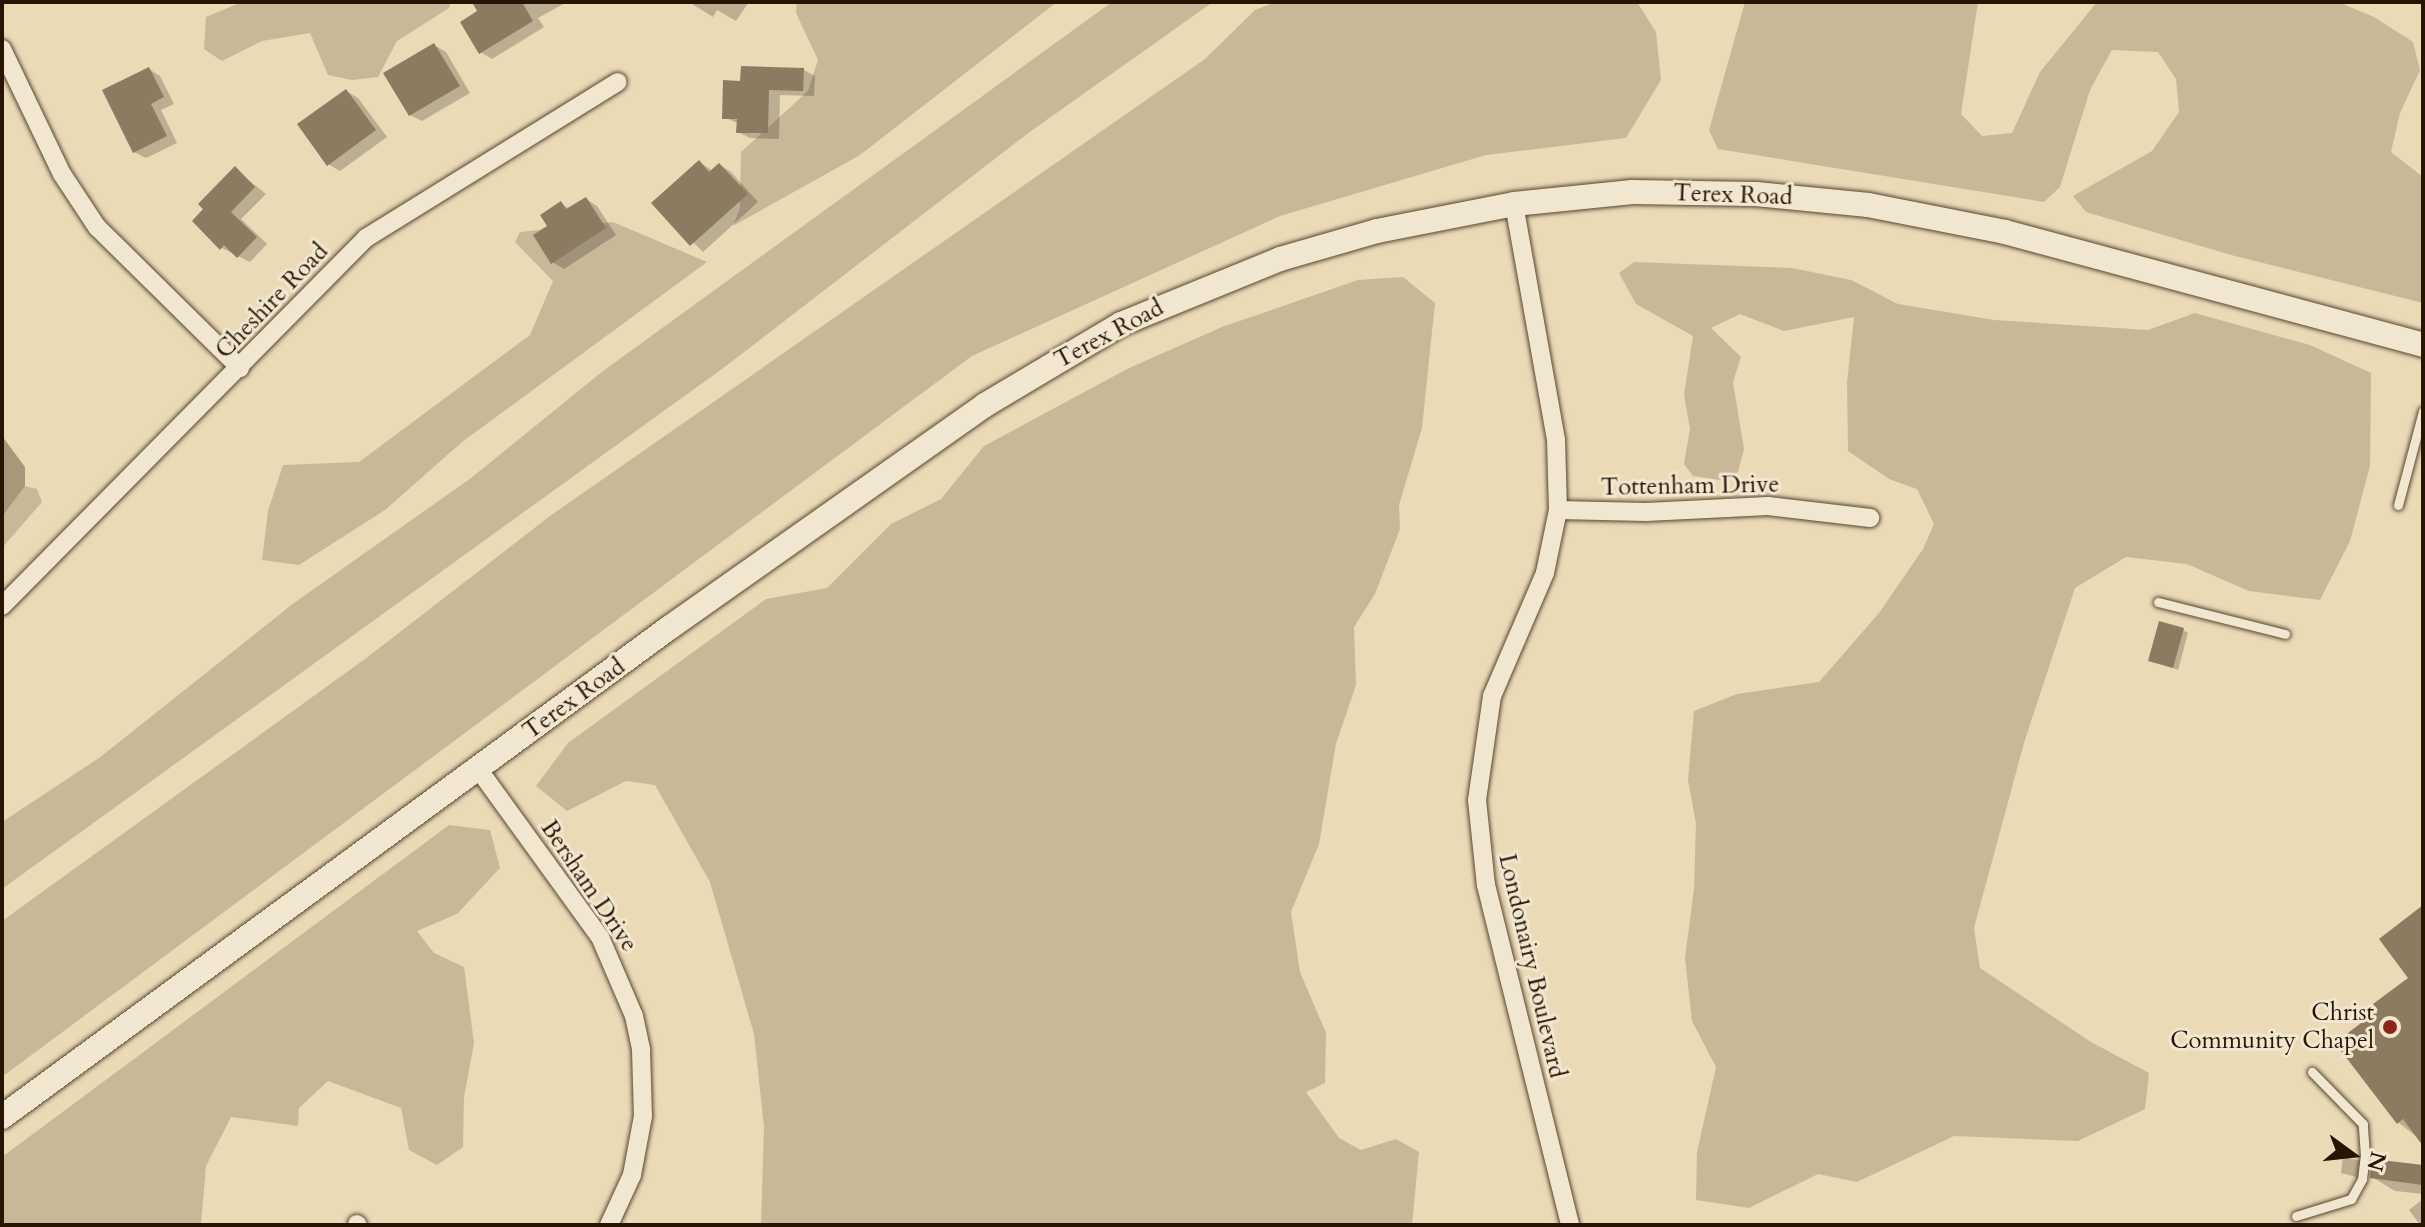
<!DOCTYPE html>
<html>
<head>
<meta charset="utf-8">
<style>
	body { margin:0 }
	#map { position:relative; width:2425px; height:1227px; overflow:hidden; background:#eadab6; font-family:Cardo,serif }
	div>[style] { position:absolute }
	.green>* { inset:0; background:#c9b898 }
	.water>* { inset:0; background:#a89779 }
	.shadow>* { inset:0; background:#0003 }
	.building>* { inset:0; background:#8c7b60 }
	.roads { filter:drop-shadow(0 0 2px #584630) drop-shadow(0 0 2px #584630) }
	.lane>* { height:9px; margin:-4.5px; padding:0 4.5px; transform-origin:4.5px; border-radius:4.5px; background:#f1e7d0 }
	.street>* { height:18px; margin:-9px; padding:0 9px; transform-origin:9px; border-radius:9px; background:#f1e7d0 }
	.secondary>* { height:24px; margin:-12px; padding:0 12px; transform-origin:12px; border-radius:12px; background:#f1e7d0 }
	.dots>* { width:22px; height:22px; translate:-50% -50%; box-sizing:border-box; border:4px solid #f1e7d0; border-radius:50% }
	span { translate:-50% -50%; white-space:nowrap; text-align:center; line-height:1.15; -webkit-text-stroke:6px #f1e7d0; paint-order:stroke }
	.street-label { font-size:24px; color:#271403 }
	.poi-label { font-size:24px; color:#271403 }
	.right { translate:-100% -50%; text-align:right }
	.frame { position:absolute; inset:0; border:4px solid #271403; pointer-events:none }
	.north { position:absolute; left:2313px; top:1115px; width:80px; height:80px; -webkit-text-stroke:6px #f1e7d0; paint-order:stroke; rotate:105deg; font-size:22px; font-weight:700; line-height:32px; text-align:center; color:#271403 }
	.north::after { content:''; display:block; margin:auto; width:28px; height:36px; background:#271403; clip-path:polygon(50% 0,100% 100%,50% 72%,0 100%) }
</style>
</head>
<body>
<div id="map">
	<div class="green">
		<div style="clip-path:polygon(242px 2px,451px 2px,449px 8px,397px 41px,378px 77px,352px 80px,328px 75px,310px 33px,262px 41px,222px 61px,204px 49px,206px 17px)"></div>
		<div style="clip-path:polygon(797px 2px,1057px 2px,860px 155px,733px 226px,740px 208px,741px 152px,808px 91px,818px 60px,796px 13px)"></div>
		<div style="clip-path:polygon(1112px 2px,1213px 2px,1031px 131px,726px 366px,2px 889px,2px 822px,99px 758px,294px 603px,471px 478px,603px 371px)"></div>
		<div style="clip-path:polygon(1276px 2px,1637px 2px,1656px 32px,1661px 80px,1626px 138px,1486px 155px,1280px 216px,972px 356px,2px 1077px,2px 921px,365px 659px,550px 516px,1205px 59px,1255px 10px)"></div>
		<div style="clip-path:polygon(1745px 2px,1978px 2px,1961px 114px,1982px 136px,2012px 133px,2040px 72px,2097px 2px,2338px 2px,2374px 17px,2413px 42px,2420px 70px,2400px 113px,2391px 152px,2423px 177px,2423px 303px,2231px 255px,2086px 212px,2073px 196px,2152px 151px,2179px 112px,2176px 79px,2158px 52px,2112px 50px,2090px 90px,2060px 187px,2044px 202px,1718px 149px,1709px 130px)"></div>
		<div style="clip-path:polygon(613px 222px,707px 262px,462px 442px,385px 510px,299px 565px,262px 560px,268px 511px,283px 465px,359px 462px,530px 335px,553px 281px,515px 242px,520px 232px)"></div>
		<div style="clip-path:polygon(1634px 262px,1792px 268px,1851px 280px,1898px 304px,1994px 320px,2148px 330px,2195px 313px,2310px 345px,2371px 373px,2370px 466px,2350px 541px,2320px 600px,2249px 591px,2187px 564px,2126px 557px,2075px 588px,2024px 743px,1974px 928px,1980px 968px,2091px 1042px,2149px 1073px,2145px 1109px,2078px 1141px,1954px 1136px,1857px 1182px,1818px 1174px,1749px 1208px,1696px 1200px,1697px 1152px,1716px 1067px,1692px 1021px,1685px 958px,1694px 889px,1696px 824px,1688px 780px,1694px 711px,1737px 694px,1819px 682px,1879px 613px,1923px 549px,1934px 524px,1917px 489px,1889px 479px,1848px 451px,1847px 383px,1854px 317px,1784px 331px,1740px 314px,1711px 328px,1741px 357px,1733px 382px,1744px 449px,1738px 472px,1720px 480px,1693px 476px,1684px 464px,1690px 429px,1684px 395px,1693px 336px,1636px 304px,1619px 273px)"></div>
		<div style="clip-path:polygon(1403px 277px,1435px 303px,1422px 428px,1399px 505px,1400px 529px,1375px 594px,1354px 627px,1356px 685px,1336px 744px,1319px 844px,1291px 912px,1300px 972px,1326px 1033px,1325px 1083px,1306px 1092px,1339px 1138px,1361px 1150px,1396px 1139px,1419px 1152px,1412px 1225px,761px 1225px,764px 1127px,754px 1034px,710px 882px,655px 785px,626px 781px,567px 811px,536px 786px,568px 743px,766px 599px,827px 588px,891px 524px,941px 499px,984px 446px,1127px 369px,1222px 327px,1358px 280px)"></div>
		<div style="clip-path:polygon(25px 486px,37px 489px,42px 502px,2px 548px,2px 517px)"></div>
		<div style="clip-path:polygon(449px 825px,490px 830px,500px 868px,457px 914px,417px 931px,434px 953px,464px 967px,474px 1043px,464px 1097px,463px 1147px,437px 1165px,409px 1150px,401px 1108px,328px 1081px,299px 1108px,298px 1126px,231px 1117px,206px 1166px,201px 1225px,2px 1225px,2px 1157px)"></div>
	</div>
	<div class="water">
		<div style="clip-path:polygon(2px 436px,25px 467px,25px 486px,2px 517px)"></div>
	</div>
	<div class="shadow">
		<div style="clip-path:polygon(474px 2px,567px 2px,538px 18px,544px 27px,492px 59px,480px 52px,480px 11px)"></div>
		<div style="clip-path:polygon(689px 2px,749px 2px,736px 21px,717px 10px,713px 17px)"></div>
		<div style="clip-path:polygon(434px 45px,446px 52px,470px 93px,422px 121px,410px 115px)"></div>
		<div style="clip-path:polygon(149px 69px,160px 76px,174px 104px,161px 110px,177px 143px,146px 158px,134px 152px)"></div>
		<div style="clip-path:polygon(804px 70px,815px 76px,814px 96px,780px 95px,779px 139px,750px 138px,738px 132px,739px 124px,724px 117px,742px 83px)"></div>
		<div style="clip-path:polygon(346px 91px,358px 98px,387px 137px,340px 171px,328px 164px)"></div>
		<div style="clip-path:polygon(699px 162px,713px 171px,720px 165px,731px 172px,758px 202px,703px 252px,654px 203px)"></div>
		<div style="clip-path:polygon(235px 169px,266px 194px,241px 219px,267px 244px,250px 262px,222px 248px,195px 221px)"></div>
		<div style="clip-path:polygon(586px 199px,597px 206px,616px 235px,564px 269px,552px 262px,550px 227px,561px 204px,570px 209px)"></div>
		<div style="clip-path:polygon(2183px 630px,2188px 633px,2178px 670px,2150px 660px)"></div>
		<div style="clip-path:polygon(2423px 907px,2423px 1142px,2398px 1122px,2381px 1011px,2411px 978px)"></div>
		<div style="clip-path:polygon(2343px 1157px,2362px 1161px,2360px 1178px,2341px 1173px)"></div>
		<div style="clip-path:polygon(2423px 1167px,2423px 1194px,2395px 1191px,2372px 1177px)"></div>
		<div style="clip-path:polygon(2423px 1199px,2423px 1225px,2420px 1225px,2409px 1210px)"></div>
	</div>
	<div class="building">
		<div style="clip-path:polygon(472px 2px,522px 2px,533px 21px,479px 54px,460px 22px,477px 11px)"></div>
		<div style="clip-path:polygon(434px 43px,460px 86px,409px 116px,383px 73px)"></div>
		<div style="clip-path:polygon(741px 66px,804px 68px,803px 91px,769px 90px,768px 133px,736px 133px,737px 119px,722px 119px,723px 80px,740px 81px)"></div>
		<div style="clip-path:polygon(149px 67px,164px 97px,151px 104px,167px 136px,133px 153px,102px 90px)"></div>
		<div style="clip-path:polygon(346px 89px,376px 130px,327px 166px,297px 124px)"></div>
		<div style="clip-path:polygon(699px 160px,709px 172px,719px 163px,748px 194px,690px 246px,651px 203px)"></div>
		<div style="clip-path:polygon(235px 166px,255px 187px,231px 212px,257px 237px,237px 258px,224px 245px,220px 250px,192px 221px,203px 209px,198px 204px)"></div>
		<div style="clip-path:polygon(586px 197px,606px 228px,551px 264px,533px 235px,547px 226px,540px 215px,561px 201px,566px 209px)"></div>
		<div style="clip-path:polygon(2159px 621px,2184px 628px,2173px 668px,2148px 661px)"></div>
		<div style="clip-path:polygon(2423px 905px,2423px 1146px,2403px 1119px,2397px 1124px,2335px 1043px,2378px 1010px,2373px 1004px,2408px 978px,2379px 939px)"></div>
		<div style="clip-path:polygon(2372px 1159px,2423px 1165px,2423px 1185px,2370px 1178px)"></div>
	</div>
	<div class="roads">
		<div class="lane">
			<div style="left:2398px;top:505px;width:97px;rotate:-75.1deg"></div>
			<div style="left:2158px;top:602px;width:131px;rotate:14.1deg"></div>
			<div style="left:2296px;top:1216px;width:58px;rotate:-17.2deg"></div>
			<div style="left:2351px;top:1199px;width:23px;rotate:-61deg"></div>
			<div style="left:2362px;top:1179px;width:23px;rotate:-83deg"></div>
			<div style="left:2365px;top:1156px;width:32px;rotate:-94deg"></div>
			<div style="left:2363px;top:1124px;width:73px;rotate:-134.4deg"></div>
		</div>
		<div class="street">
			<div style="left:2px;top:49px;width:139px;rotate:64.4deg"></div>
			<div style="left:62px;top:174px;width:64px;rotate:56.6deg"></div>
			<div style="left:97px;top:227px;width:201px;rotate:44.6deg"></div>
			<div style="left:1514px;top:204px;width:239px;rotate:79.9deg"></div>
			<div style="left:1556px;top:439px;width:71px;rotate:88.4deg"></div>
			<div style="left:1558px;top:510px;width:64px;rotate:101.7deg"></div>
			<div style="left:1545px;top:573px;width:134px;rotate:113.3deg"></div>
			<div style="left:1492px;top:696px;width:105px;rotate:98.2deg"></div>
			<div style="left:1477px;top:800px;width:85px;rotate:84deg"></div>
			<div style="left:1486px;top:885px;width:350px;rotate:76.1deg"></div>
			<div style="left:1558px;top:510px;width:88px;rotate:1.3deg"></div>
			<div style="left:1646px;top:512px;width:122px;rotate:-2.8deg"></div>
			<div style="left:1768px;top:506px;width:103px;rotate:6.7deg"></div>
			<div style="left:2px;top:606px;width:518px;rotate:-45.31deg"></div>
			<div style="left:366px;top:238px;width:296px;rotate:-31.8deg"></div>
			<div style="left:479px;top:770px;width:206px;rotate:54.1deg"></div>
			<div style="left:600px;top:937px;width:86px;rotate:66.7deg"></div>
			<div style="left:634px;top:1016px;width:35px;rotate:78deg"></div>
			<div style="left:641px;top:1050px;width:66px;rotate:88.3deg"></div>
			<div style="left:643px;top:1116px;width:60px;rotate:100.6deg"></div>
			<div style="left:632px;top:1175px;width:55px;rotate:114.7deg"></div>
			<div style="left:357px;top:1224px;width:1px;rotate:45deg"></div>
		</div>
		<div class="secondary">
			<div style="left:2px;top:1117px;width:827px;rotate:-36.25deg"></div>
			<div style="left:669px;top:628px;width:387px;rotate:-35.2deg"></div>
			<div style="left:985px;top:405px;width:158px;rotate:-30.8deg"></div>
			<div style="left:1121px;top:324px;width:172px;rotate:-22.2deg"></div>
			<div style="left:1280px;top:259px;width:101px;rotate:-16.1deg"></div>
			<div style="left:1377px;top:231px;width:140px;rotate:-11.1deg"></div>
			<div style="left:1514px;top:204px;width:119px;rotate:-5.8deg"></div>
			<div style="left:1632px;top:192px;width:124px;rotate:0.9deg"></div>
			<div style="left:1756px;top:194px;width:113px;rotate:5.6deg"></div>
			<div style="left:1868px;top:205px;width:140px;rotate:11.1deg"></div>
			<div style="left:2005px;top:232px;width:433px;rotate:15.1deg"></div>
		</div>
	</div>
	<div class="dots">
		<div style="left:2390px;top:1027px;background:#8f2418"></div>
	</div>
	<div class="street-label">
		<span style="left:1733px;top:195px;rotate:2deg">Terex Road</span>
		<span style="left:272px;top:301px;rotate:-46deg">Cheshire Road</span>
		<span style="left:1109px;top:334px;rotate:-28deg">Terex Road</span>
		<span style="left:1690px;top:486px;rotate:-1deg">Tottenham Drive</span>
		<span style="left:574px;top:699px;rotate:-36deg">Terex Road</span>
		<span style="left:589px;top:886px;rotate:56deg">Bersham Drive</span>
		<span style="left:1532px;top:966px;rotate:77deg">Londonairy Boulevard</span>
	</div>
	<div class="poi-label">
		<span class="right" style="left:2374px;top:1027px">Christ<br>Community Chapel</span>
	</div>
	<div class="frame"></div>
	<div class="north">N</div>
</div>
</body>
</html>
